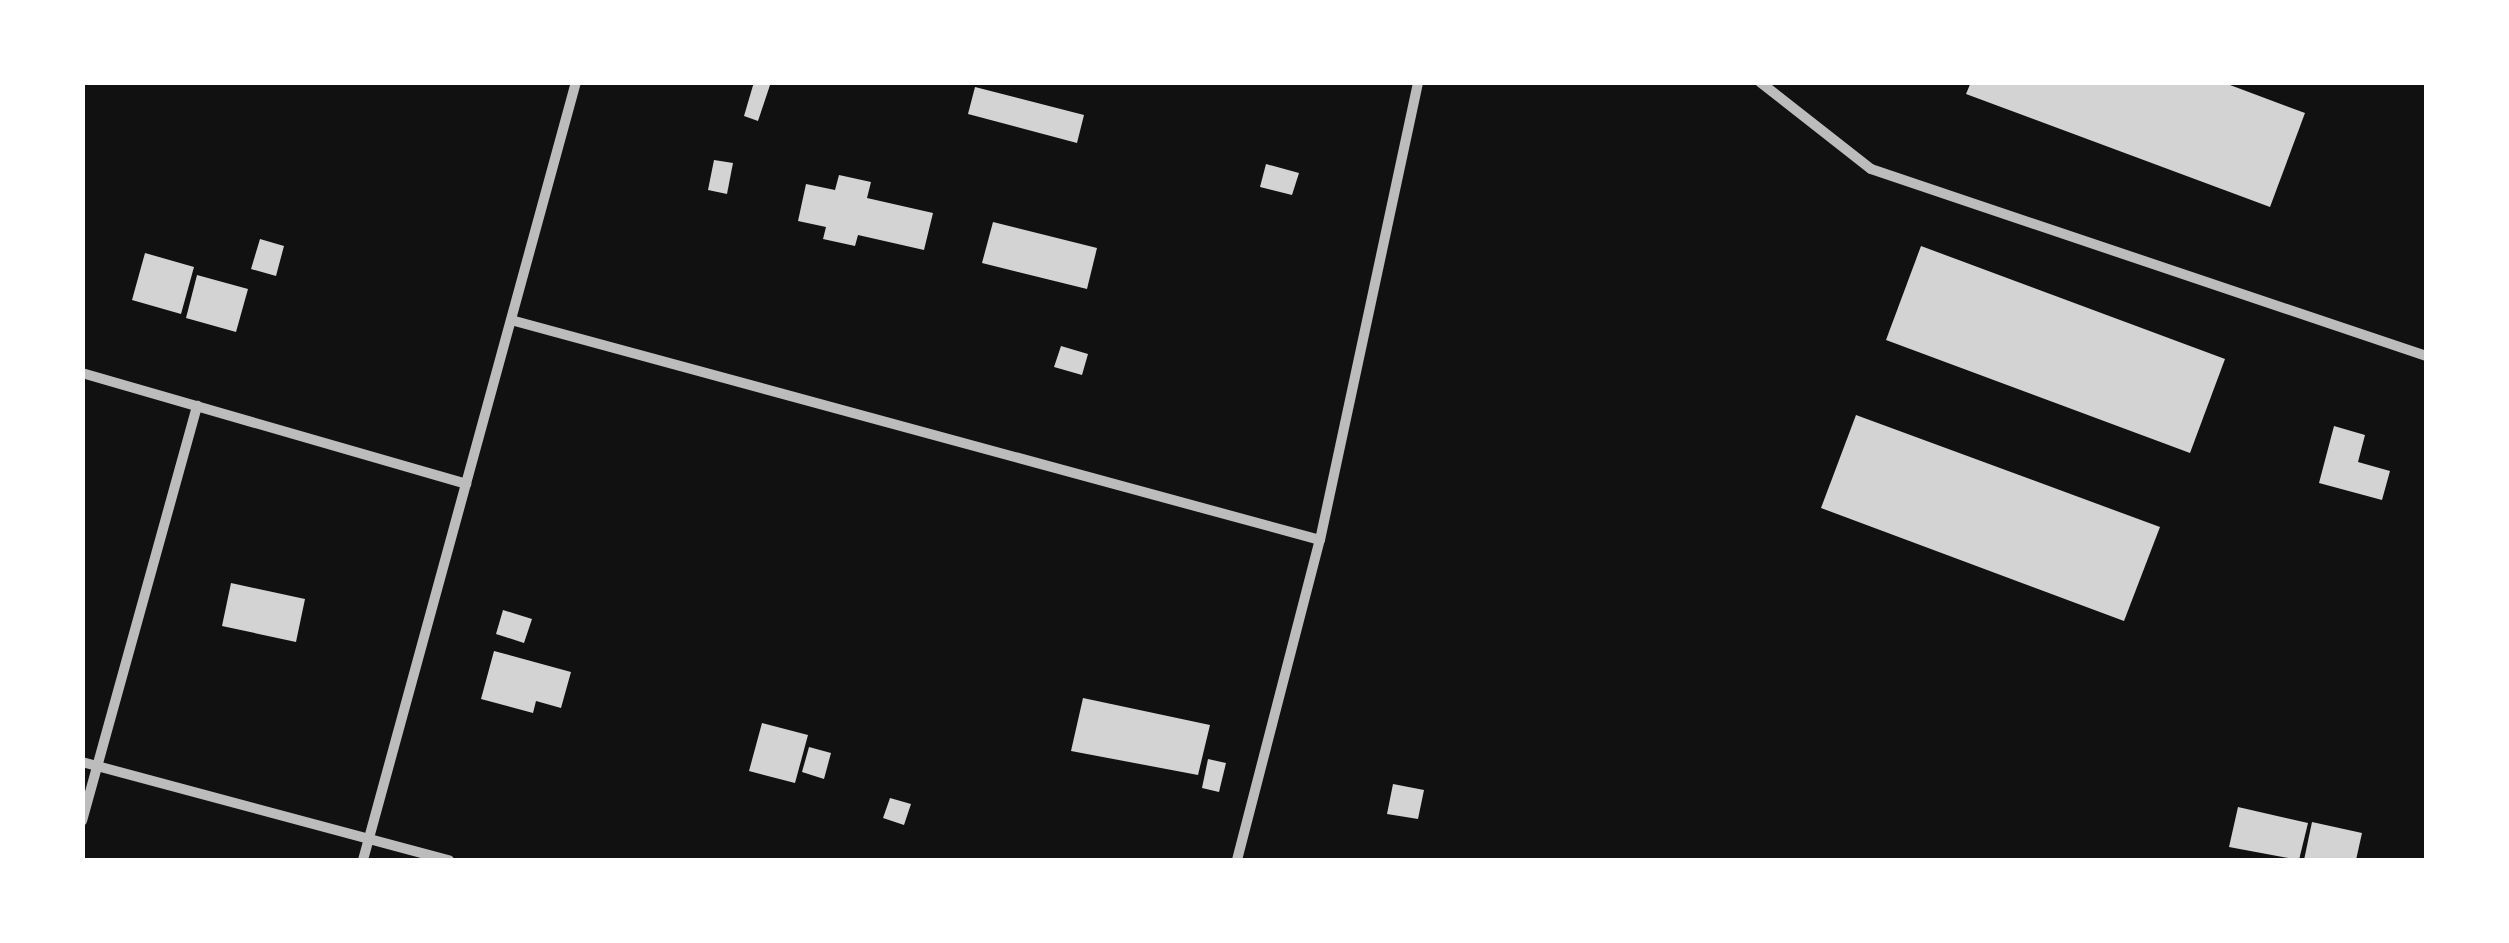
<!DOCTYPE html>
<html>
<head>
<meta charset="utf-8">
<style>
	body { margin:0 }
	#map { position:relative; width:2509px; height:943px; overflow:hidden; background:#111; font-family:"IBM Plex Serif",serif }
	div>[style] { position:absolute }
	.building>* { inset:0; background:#d3d3d3 }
	.minor>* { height:10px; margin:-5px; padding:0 5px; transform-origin:5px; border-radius:5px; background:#bcbcbc }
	span { translate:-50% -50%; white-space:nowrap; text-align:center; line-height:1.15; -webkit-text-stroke:9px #fff; paint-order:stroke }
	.frame { position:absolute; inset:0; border:85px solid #fff; pointer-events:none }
</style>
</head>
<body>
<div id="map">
	<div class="building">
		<div style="clip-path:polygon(754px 82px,771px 82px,758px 121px,744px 116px)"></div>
		<div style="clip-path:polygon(1971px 82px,2222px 82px,2305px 113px,2270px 207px,1966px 94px)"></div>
		<div style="clip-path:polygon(975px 87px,1084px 115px,1077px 143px,968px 114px)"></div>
		<div style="clip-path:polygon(714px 160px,733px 163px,727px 194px,708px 190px)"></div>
		<div style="clip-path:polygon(1266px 164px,1299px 173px,1292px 195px,1260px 187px)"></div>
		<div style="clip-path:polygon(839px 175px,871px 182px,867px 198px,933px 213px,924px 250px,858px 235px,855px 246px,823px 239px,826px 227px,798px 221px,806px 184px,835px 190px)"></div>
		<div style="clip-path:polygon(993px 222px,1097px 248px,1087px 289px,982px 263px)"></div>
		<div style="clip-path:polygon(260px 239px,284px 246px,276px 276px,251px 269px)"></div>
		<div style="clip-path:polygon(1921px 246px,2225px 359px,2190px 453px,1886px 340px)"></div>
		<div style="clip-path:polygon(145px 253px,194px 267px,181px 314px,132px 300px)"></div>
		<div style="clip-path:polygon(197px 275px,248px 289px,236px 332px,186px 318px)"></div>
		<div style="clip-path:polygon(1061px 346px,1088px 354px,1082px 375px,1054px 367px)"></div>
		<div style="clip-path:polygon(1856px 415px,2160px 527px,2124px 621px,1821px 508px)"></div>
		<div style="clip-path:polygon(2334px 426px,2365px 435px,2358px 462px,2390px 471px,2382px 500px,2319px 483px)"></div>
		<div style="clip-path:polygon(231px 583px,305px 599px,296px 642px,222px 626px)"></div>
		<div style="clip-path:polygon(503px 610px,532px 619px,524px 643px,496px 634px)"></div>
		<div style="clip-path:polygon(494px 651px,571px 672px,561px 708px,536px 701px,533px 713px,481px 699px)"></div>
		<div style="clip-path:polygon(1083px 698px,1210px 725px,1198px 775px,1071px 751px)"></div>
		<div style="clip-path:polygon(762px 723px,808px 735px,795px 783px,749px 771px)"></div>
		<div style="clip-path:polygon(809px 747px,831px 753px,824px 779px,802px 772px)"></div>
		<div style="clip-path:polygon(1208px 759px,1226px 763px,1219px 792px,1202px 788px)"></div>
		<div style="clip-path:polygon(1393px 784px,1424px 790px,1418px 819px,1387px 814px)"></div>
		<div style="clip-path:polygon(890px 798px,911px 804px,904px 825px,883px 818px)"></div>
		<div style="clip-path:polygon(2238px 807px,2308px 823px,2299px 860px,2229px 847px)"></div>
		<div style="clip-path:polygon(2312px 822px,2362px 833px,2356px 860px,2304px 860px)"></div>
	</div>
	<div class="minor">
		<div style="left:1760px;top:82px;width:141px;rotate:38.1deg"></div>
		<div style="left:1871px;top:169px;width:586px;rotate:18.62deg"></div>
		<div style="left:511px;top:320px;width:838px;rotate:15.21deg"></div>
		<div style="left:82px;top:373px;width:400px;rotate:16.1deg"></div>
		<div style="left:82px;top:762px;width:380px;rotate:15deg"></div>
		<div style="left:82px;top:821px;width:431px;rotate:-74.5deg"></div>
		<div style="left:363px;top:860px;width:807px;rotate:-74.69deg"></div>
		<div style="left:1237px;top:860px;width:331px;rotate:-75.5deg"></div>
		<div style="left:1320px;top:540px;width:468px;rotate:-77.9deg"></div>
	</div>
	<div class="frame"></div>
</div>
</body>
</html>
